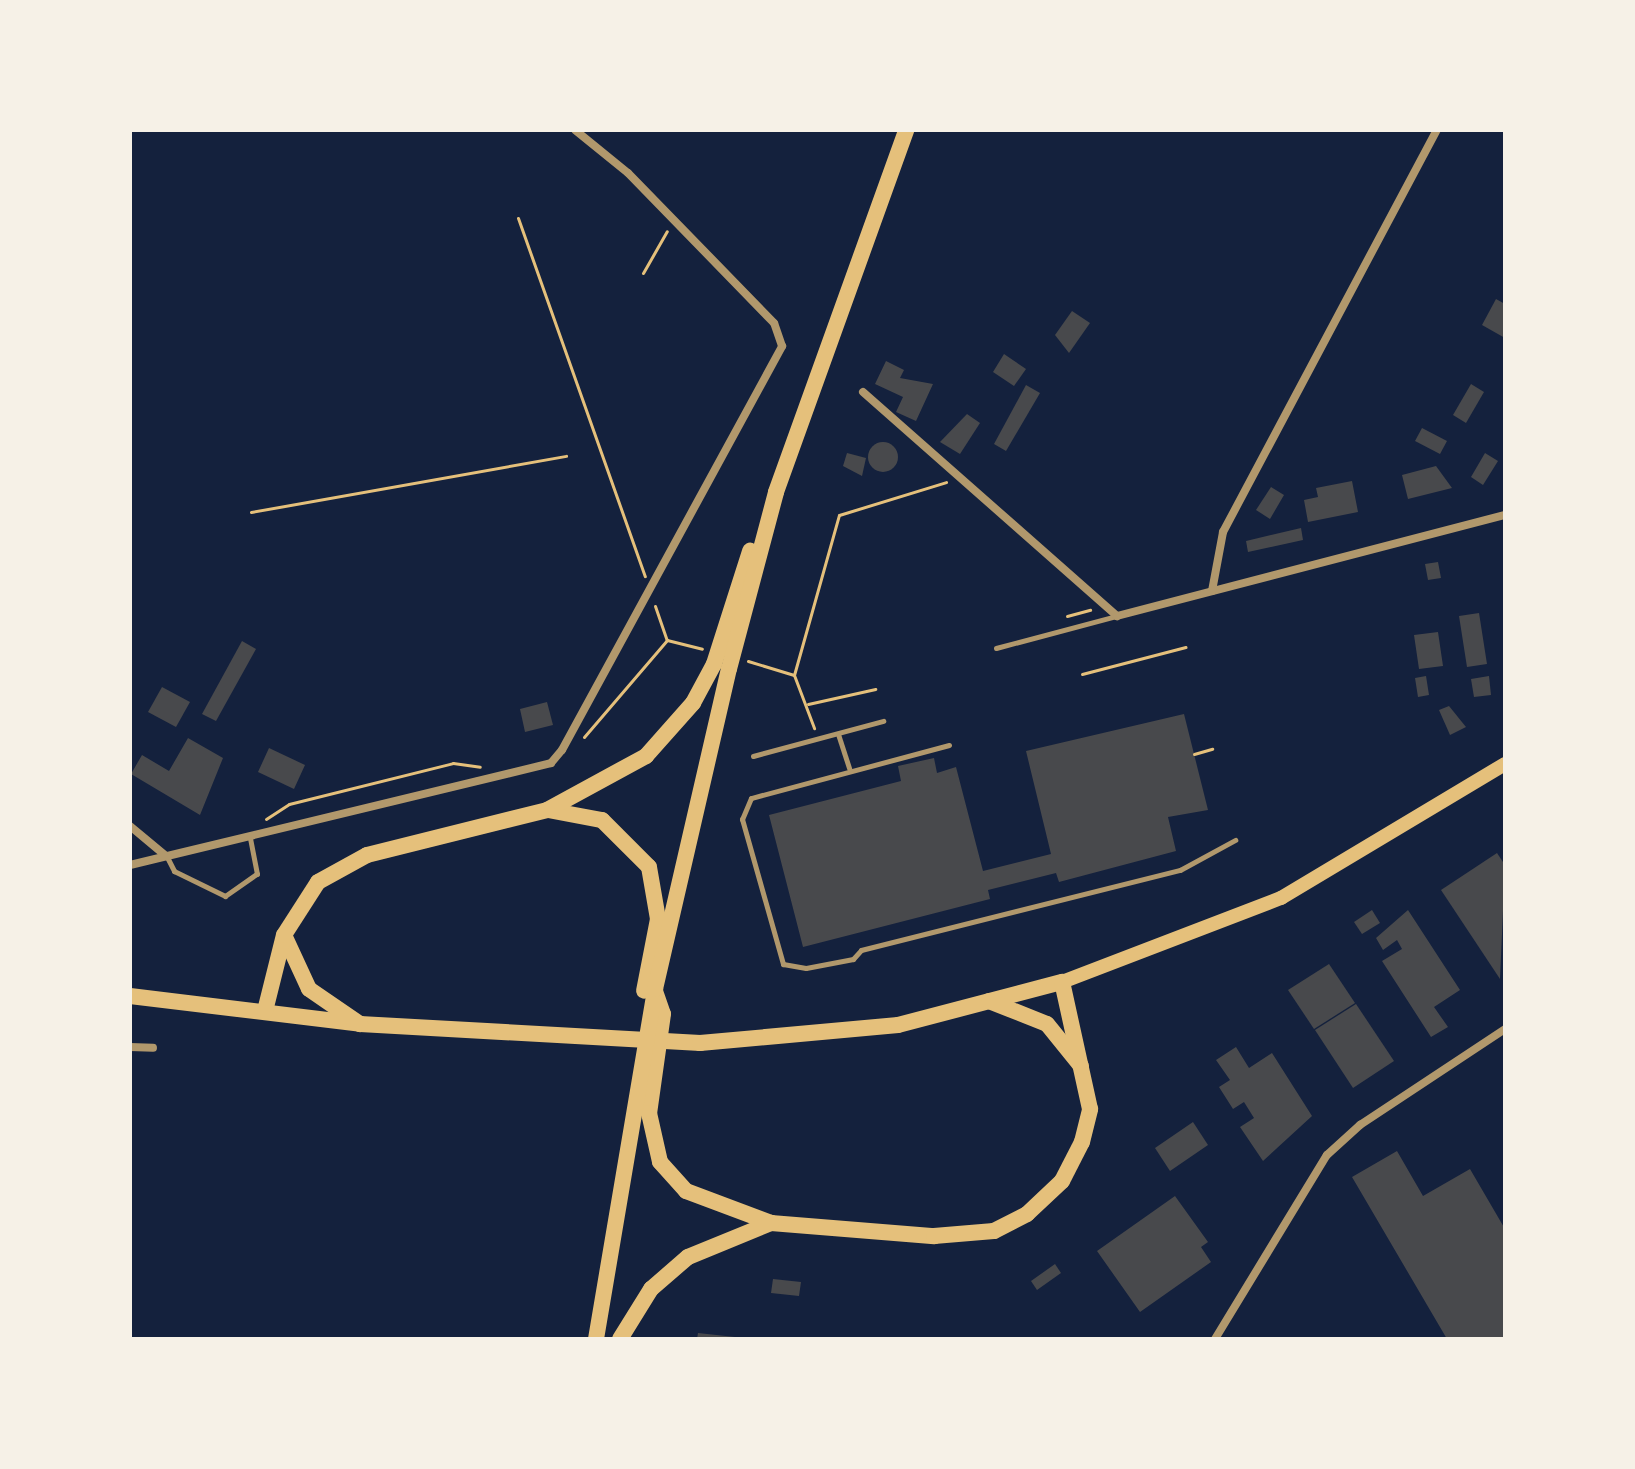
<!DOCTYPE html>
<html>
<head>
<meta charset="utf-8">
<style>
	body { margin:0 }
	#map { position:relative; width:1635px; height:1469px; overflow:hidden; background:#14213d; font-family:"Roboto Serif",serif }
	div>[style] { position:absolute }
	.building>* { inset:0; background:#48494c }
	.round { border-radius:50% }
	.path>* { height:3px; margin:-1.5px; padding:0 1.5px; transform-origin:1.5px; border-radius:1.5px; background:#e5c07b }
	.service>* { height:5px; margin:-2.5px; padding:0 2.5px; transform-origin:2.5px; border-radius:2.5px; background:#b1986c }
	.minor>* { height:8px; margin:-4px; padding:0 4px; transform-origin:4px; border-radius:4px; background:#b1986c }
	.secondary>* { height:14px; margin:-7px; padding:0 7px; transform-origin:7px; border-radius:7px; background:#e5c07b }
	.primary>* { height:16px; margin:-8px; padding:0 8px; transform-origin:8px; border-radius:8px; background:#e5c07b }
	.trunk>* { height:16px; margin:-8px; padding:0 8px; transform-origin:8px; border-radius:8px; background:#e5c07b }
	span { translate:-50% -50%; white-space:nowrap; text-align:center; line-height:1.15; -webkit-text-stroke:8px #f6f1e7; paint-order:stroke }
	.frame { position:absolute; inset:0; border:132px solid #f6f1e7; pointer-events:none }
</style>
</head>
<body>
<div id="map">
	<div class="building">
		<div style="clip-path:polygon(1496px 299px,1505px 304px,1505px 338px,1482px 325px)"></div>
		<div style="clip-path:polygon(1072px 311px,1090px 323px,1069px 353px,1055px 335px)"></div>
		<div style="clip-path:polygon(1004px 354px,1026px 369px,1014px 386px,993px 372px)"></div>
		<div style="clip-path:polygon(886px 361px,904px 370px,900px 378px,933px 384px,916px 421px,896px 412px,903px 397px,875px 384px)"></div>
		<div style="clip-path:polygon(1471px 384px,1484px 392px,1466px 423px,1453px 415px)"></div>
		<div style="clip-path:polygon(1026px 385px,1040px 393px,1006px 451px,994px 444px)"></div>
		<div style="clip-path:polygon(967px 414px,980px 423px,960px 454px,940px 442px)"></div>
		<div style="clip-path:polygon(1422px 428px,1447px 441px,1440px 454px,1415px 441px)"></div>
		<div class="round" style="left:868px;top:442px;width:30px;height:30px"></div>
		<div style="clip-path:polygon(847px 453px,866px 458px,862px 476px,843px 466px)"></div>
		<div style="clip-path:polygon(1485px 453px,1498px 461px,1483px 485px,1471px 477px)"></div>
		<div style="clip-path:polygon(1436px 466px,1452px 488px,1408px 499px,1402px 475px)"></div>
		<div style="clip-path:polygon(1352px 481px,1358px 512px,1308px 522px,1304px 500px,1318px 497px,1316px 488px)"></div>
		<div style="clip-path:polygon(1271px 487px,1284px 495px,1270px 519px,1256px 510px)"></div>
		<div style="clip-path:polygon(1301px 528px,1303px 540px,1248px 552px,1246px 541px)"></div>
		<div style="clip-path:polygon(1438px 562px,1441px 578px,1428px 580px,1425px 564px)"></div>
		<div style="clip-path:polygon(1479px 613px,1487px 664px,1467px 667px,1459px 616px)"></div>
		<div style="clip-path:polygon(1438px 632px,1443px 666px,1419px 669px,1414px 635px)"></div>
		<div style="clip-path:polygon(242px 641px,256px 649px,216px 721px,202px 714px)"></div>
		<div style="clip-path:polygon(1426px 676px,1429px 695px,1418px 697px,1415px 678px)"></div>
		<div style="clip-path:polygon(1489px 676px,1491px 695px,1474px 697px,1471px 679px)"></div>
		<div style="clip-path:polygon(162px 687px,190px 702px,176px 727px,148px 712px)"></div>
		<div style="clip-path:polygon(547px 702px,553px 725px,525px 732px,520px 709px)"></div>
		<div style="clip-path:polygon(1449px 706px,1466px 727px,1450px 735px,1439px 710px)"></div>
		<div style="clip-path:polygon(1184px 714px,1208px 810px,1168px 817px,1176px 851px,1059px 882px,1056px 873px,988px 890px,990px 899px,803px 947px,769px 815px,901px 781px,898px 766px,934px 758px,937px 773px,956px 767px,983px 871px,1051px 854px,1026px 751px)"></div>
		<div style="clip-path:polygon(188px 738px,223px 758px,200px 815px,131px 774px,142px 755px,169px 771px)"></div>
		<div style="clip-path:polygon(269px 748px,305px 765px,294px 789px,258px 772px)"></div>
		<div style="clip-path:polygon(1497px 853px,1505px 865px,1500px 979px,1441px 890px)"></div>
		<div style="clip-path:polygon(1372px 910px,1380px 923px,1362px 934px,1354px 922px)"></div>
		<div style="clip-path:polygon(1408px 910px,1460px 990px,1434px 1007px,1448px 1027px,1431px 1037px,1382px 961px,1402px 949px,1397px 940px,1383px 950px,1376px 938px)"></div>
		<div style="clip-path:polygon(1329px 964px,1355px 1003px,1314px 1029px,1288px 990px)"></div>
		<div style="clip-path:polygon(1356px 1004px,1394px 1061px,1353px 1088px,1315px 1030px)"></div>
		<div style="clip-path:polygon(1236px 1047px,1249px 1068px,1272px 1053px,1312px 1116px,1263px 1161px,1240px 1127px,1254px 1118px,1244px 1102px,1233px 1109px,1219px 1087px,1230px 1080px,1216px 1060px)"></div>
		<div style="clip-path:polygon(1193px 1122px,1208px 1145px,1170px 1171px,1155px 1148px)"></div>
		<div style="clip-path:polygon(1397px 1151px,1423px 1196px,1470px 1169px,1505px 1229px,1505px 1339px,1447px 1339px,1352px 1177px)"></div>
		<div style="clip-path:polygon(1175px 1196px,1208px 1242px,1201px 1247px,1211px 1262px,1140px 1312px,1097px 1251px)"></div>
		<div style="clip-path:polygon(1055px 1264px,1061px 1273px,1037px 1290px,1031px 1281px)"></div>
		<div style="clip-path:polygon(773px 1279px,801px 1282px,799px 1296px,771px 1293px)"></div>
		<div style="clip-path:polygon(698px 1333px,735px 1337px,735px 1339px,697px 1339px)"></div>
	</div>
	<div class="path">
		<div style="left:518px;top:218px;width:380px;rotate:70.5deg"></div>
		<div style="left:643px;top:273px;width:48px;rotate:-60.3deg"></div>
		<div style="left:251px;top:512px;width:320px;rotate:-10.1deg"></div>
		<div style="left:655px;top:606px;width:36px;rotate:71deg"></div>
		<div style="left:1067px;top:616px;width:24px;rotate:-15deg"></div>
		<div style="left:748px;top:661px;width:48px;rotate:16.9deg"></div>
		<div style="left:794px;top:675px;width:166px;rotate:-74.3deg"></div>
		<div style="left:839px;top:515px;width:112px;rotate:-17.1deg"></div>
		<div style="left:1082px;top:674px;width:107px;rotate:-14.6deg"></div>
		<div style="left:794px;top:675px;width:57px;rotate:69.3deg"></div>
		<div style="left:808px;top:704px;width:69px;rotate:-12.6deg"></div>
		<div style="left:584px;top:737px;width:128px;rotate:-49.4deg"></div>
		<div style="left:667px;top:640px;width:36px;rotate:14deg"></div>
		<div style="left:1194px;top:754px;width:19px;rotate:-16deg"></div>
		<div style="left:266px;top:819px;width:27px;rotate:-33deg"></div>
		<div style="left:289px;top:804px;width:169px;rotate:-14deg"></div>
		<div style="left:453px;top:763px;width:27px;rotate:8deg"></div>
	</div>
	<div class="service">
		<div style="left:996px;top:648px;width:124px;rotate:-14.9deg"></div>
		<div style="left:838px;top:734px;width:36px;rotate:72deg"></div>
		<div style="left:949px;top:745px;width:205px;rotate:165deg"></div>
		<div style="left:751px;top:798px;width:23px;rotate:113deg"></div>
		<div style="left:742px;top:819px;width:151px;rotate:74.2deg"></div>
		<div style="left:783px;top:964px;width:23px;rotate:10deg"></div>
		<div style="left:806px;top:968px;width:48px;rotate:-10.8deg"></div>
		<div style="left:853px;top:959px;width:12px;rotate:-48deg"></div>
		<div style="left:861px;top:950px;width:329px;rotate:-14.1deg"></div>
		<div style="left:1180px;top:870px;width:63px;rotate:-28.6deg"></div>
		<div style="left:753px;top:756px;width:135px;rotate:-15.1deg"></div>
		<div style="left:167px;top:857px;width:16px;rotate:63deg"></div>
		<div style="left:174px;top:871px;width:57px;rotate:26.1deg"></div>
		<div style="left:225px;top:896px;width:39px;rotate:-35deg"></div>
		<div style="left:257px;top:874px;width:38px;rotate:-101deg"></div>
	</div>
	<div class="minor">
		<div style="left:863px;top:392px;width:339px;rotate:41.4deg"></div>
		<div style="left:1117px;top:616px;width:401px;rotate:-14.6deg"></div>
		<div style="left:1212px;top:591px;width:60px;rotate:-79.4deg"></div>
		<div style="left:1223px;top:532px;width:455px;rotate:-62deg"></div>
		<div style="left:130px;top:826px;width:47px;rotate:39.8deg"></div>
		<div style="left:130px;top:865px;width:433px;rotate:-13.6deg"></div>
		<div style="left:551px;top:763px;width:17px;rotate:-50deg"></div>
		<div style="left:562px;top:750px;width:460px;rotate:-61.4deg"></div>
		<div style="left:782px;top:346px;width:24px;rotate:-109deg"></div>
		<div style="left:774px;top:323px;width:209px;rotate:-134.2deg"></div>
		<div style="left:628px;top:173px;width:68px;rotate:-140.9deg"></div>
		<div style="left:130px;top:1047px;width:23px;rotate:2deg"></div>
		<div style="left:1215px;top:1339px;width:215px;rotate:-58.7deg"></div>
		<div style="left:1327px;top:1155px;width:45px;rotate:-42.3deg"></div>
		<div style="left:1360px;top:1125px;width:174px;rotate:-33.5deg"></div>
	</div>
	<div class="secondary">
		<div style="left:1062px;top:982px;width:235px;rotate:-21deg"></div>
		<div style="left:1281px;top:898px;width:261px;rotate:-30.9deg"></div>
	</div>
	<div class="primary">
		<div style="left:130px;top:996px;width:232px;rotate:6.9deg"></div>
		<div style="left:360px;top:1024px;width:341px;rotate:3.2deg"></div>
		<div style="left:700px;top:1043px;width:199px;rotate:-5.2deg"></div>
		<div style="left:898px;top:1025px;width:170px;rotate:-14.7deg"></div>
	</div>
	<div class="trunk">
		<div style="left:548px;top:810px;width:55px;rotate:10.5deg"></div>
		<div style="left:602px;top:820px;width:66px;rotate:45deg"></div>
		<div style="left:649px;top:867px;width:53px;rotate:80.2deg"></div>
		<div style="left:658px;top:919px;width:73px;rotate:101deg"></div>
		<div style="left:285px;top:937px;width:57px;rotate:65.2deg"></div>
		<div style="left:309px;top:989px;width:62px;rotate:34.5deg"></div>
		<div style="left:655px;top:991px;width:24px;rotate:71deg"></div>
		<div style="left:663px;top:1014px;width:100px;rotate:98deg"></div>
		<div style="left:649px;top:1113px;width:50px;rotate:77.3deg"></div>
		<div style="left:660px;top:1162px;width:39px;rotate:48deg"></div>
		<div style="left:686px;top:1191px;width:91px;rotate:20.6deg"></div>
		<div style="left:771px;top:1223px;width:164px;rotate:4.6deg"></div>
		<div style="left:934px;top:1236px;width:60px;rotate:-4.8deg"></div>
		<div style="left:994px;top:1231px;width:37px;rotate:-27deg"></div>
		<div style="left:1027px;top:1214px;width:48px;rotate:-43.3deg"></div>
		<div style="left:1062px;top:1181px;width:44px;rotate:-62.9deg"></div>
		<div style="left:1082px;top:1142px;width:34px;rotate:-76deg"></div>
		<div style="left:1090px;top:1109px;width:130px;rotate:-102.4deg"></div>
		<div style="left:989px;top:1001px;width:62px;rotate:21.6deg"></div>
		<div style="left:1047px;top:1024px;width:54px;rotate:51deg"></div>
		<div style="left:265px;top:1011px;width:78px;rotate:-76deg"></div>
		<div style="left:284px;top:935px;width:63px;rotate:-57.3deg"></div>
		<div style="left:318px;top:882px;width:56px;rotate:-28.9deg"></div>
		<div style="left:367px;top:855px;width:186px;rotate:-14deg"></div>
		<div style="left:547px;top:810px;width:113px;rotate:-28.6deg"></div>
		<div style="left:646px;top:756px;width:71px;rotate:-48.4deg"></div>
		<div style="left:693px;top:703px;width:44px;rotate:-61.7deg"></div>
		<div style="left:714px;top:664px;width:119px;rotate:-72.3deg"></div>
		<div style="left:596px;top:1339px;width:355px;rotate:-80.4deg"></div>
		<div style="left:655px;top:989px;width:328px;rotate:-77deg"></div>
		<div style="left:729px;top:669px;width:183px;rotate:-75.1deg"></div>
		<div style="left:776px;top:492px;width:385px;rotate:-70.2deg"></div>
		<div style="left:620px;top:1339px;width:59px;rotate:-58.2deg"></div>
		<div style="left:651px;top:1289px;width:49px;rotate:-40.9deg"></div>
		<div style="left:688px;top:1257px;width:90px;rotate:-22.3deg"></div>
	</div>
	<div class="frame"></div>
</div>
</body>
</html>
